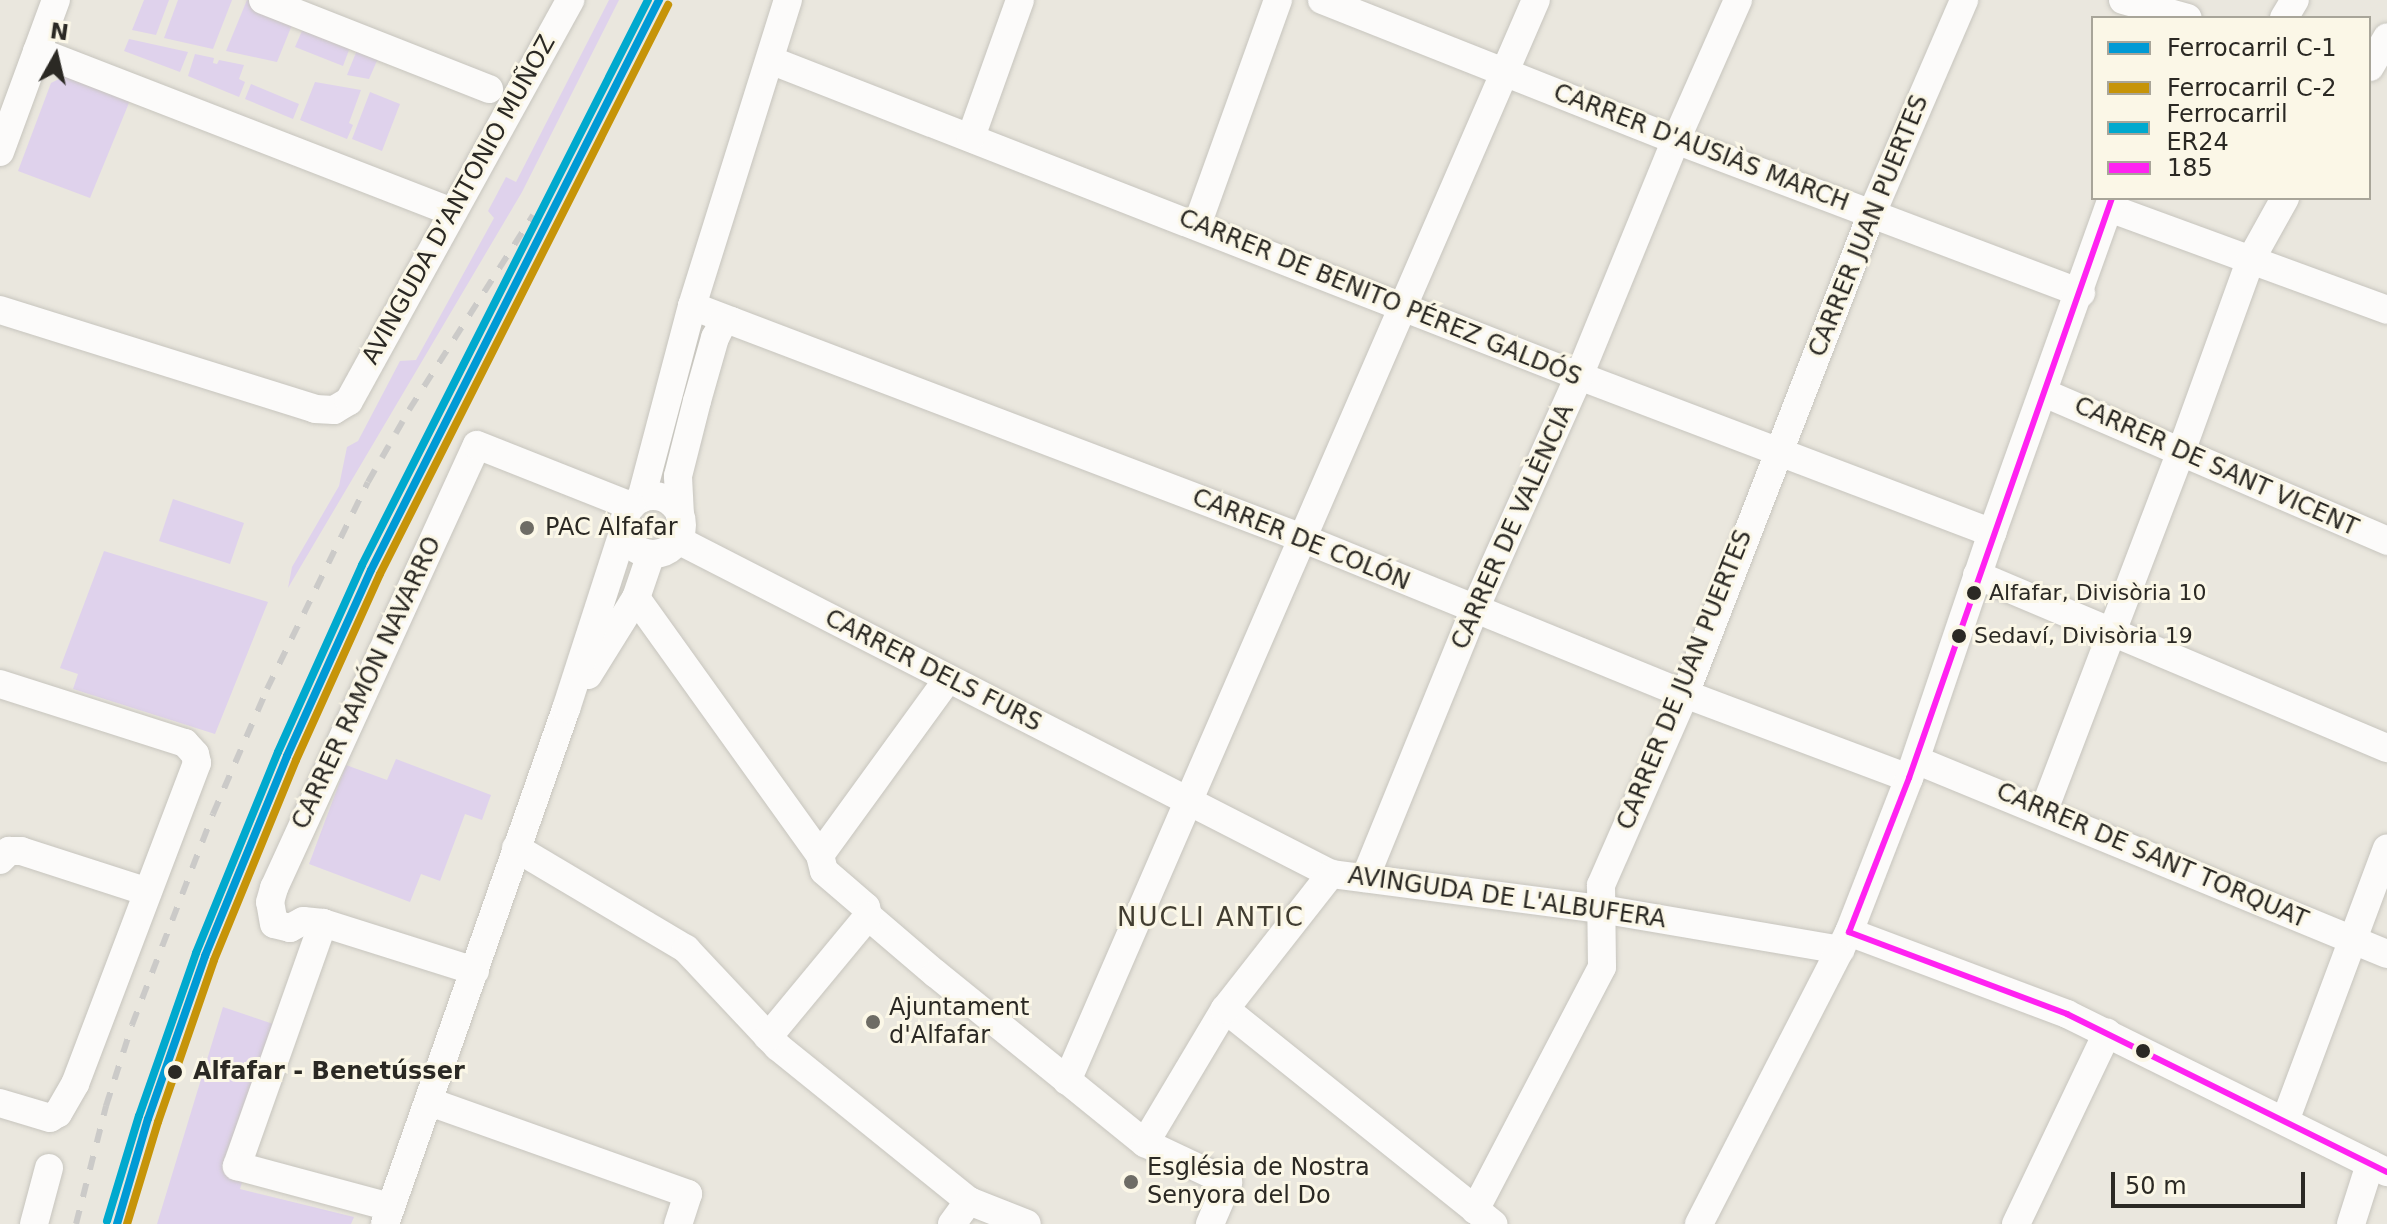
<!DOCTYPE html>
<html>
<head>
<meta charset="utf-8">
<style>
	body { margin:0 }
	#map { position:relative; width:2387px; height:1224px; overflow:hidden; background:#eae7de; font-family:"DejaVu Sans",sans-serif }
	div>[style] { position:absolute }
	.green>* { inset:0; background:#dfd2ec }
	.roads { filter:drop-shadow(0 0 2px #c7c5be) drop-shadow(0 0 2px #c7c5be) }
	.minor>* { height:28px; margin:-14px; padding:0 14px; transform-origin:14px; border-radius:14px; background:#fcfbfa }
	.minor>.ring { margin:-14px; padding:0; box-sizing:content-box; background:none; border:28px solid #fcfbfa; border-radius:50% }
	.rail>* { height:6px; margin-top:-3px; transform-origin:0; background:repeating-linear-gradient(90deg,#cbcac8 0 14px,transparent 0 28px) }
	.bus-1>* { height:6px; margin:-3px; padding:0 3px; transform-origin:3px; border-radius:3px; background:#ff22f1 }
	.rail-1>* { height:8px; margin:-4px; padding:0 4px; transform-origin:4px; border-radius:4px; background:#009ad5 }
	.rail-2>* { height:8px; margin:-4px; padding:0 4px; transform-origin:4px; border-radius:4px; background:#c69409 }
	.rail-3>* { height:8px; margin:-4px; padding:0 4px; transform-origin:4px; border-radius:4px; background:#00a9ce }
	.dots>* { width:22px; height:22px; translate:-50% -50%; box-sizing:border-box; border:4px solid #fbf7e7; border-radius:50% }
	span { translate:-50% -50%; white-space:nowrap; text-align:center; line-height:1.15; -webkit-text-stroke:6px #fbf7e7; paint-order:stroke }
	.bus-label { font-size:22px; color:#2b2924 }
	.left { translate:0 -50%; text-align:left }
	.street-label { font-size:24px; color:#2b2924 }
	.poi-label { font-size:24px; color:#2b2924 }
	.stop-label { font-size:24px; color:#2b2924; font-weight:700 }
	.neighbourhood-label { font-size:26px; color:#413d31; letter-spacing:2px }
	.legend { position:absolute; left:2091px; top:16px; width:280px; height:184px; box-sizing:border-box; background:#fbf7e7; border:2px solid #a8a599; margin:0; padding:10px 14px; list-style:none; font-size:24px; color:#2b2924 }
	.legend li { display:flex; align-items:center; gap:16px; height:40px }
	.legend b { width:40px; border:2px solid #a8a599 }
	.north { position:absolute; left:16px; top:16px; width:80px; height:80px; -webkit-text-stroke:6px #fbf7e7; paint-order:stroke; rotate:8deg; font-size:22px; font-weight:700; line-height:32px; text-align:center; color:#2b2924 }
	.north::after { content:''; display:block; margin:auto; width:28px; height:36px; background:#2b2924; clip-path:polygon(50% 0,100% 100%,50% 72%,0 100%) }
	.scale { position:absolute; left:2111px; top:1172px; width:194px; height:36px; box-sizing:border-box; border:4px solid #2b2924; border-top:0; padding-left:10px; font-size:24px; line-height:28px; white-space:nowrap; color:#2b2924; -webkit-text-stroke:6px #fbf7e7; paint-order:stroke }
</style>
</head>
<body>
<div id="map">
	<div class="green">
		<div style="clip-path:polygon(144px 0,169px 0,156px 35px,132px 30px)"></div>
		<div style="clip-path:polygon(178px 0,232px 0,213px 49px,164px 38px)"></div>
		<div style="clip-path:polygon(247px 0,294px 20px,277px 62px,226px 51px)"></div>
		<div style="clip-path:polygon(609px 0,619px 0,522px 192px,288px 588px,292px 567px,339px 486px,347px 447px,358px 441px,400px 361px,416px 360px,494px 218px,488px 211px,506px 177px,516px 182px)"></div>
		<div style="clip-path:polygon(305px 24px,352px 42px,343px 66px,295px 47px)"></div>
		<div style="clip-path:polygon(129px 39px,188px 52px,180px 72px,124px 51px)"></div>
		<div style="clip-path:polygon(359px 45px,380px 54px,369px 79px,347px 75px)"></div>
		<div style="clip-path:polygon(195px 54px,214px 58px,213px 63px,217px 64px,219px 60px,244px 65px,239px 79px,245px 82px,239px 97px,188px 76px)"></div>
		<div style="clip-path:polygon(69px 74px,131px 98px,90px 198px,18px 171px,51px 83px)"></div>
		<div style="clip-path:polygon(315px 82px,361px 90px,349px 123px,353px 125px,347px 139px,300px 120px)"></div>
		<div style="clip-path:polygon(251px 84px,299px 104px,293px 119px,245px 99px)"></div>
		<div style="clip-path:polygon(370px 92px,400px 104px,382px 151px,352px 139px)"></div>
		<div style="clip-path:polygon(173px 499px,244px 523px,230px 564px,159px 541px)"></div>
		<div style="clip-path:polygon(104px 551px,268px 602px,215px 734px,73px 689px,78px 674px,60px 668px)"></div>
		<div style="clip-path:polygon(396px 759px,491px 795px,482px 820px,465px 814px,440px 881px,421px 874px,410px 902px,309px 864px,346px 765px,387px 780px)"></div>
		<div style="clip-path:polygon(223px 1007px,288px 1029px,240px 1189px,354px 1217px,351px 1224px,157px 1224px)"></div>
	</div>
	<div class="roads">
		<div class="minor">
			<div style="left:263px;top:0;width:243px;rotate:21.5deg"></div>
			<div style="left:1322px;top:0;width:381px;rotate:21.6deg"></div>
			<div style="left:1676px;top:140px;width:433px;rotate:20.7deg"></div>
			<div style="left:2123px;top:0;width:67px;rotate:15.5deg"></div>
			<div style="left:2284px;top:18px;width:21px;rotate:-59deg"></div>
			<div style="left:37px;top:51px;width:446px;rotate:21.2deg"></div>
			<div style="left:770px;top:60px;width:869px;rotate:21.34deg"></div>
			<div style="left:1579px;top:376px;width:442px;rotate:20.8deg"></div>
			<div style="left:2370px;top:67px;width:34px;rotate:-60deg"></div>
			<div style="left:971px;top:137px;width:145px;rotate:-70.3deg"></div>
			<div style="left:0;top:152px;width:162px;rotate:-69.8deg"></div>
			<div style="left:2109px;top:208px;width:296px;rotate:20.1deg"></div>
			<div style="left:1197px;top:225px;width:239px;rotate:-70.2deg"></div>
			<div style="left:692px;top:306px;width:653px;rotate:20.82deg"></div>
			<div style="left:1302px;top:538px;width:414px;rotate:22.2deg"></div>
			<div style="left:1685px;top:694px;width:239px;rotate:20.6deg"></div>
			<div style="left:0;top:310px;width:330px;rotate:17.4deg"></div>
			<div style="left:315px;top:409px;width:19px;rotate:3deg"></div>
			<div style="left:334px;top:410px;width:17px;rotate:-31deg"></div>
			<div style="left:349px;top:401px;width:458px;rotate:-61.1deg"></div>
			<div style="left:2044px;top:393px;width:374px;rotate:23.3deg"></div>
			<div class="ring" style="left:624px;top:496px;width:30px;height:30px"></div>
			<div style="left:641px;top:499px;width:200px;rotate:-75.2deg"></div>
			<div style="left:692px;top:306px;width:321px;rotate:-72.6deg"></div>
			<div style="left:680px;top:515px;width:39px;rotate:-93deg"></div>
			<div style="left:678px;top:476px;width:77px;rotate:-75.8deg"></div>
			<div style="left:697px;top:401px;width:66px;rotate:-74.1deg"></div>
			<div style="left:715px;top:338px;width:16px;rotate:-63deg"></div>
			<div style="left:722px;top:324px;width:10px;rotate:-17deg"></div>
			<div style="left:678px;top:540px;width:733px;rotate:27.09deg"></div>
			<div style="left:1331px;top:874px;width:272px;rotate:7.4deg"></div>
			<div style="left:1601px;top:909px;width:243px;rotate:9.7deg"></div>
			<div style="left:1977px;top:575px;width:445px;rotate:22.9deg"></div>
			<div style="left:636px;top:598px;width:316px;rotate:54.4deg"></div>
			<div style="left:820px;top:855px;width:16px;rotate:76deg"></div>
			<div style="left:824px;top:871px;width:55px;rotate:40.6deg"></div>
			<div style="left:866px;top:907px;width:9px;rotate:77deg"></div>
			<div style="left:868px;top:916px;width:89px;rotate:40.5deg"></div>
			<div style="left:936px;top:974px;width:269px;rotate:39deg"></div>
			<div style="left:1145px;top:1143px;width:92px;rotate:25.2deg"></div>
			<div style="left:1228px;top:1182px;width:46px;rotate:113.2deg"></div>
			<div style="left:588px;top:675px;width:91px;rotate:-58.1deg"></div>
			<div style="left:636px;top:598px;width:46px;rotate:-71.2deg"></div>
			<div style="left:0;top:684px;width:194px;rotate:17.7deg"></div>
			<div style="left:185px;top:743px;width:15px;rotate:48deg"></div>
			<div style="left:195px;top:754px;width:9px;rotate:77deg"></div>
			<div style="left:197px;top:763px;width:343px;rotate:110.8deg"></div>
			<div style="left:75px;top:1084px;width:34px;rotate:120deg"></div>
			<div style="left:58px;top:1113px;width:9px;rotate:148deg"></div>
			<div style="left:50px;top:1118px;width:52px;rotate:-163.3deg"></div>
			<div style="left:1916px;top:760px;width:509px;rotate:22.39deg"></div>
			<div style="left:2044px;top:810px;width:383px;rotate:-69.1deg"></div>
			<div style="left:2181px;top:452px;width:203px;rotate:-70.1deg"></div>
			<div style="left:2250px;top:261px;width:72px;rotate:-60.9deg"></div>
			<div style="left:516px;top:848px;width:198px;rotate:30.7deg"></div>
			<div style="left:686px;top:949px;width:134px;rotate:46.8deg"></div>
			<div style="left:778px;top:1047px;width:245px;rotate:38.9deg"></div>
			<div style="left:969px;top:1201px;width:62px;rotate:21.6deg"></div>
			<div style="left:820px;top:855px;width:216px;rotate:-54deg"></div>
			<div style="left:0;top:860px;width:13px;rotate:-45deg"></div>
			<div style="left:9px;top:851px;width:12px"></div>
			<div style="left:21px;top:851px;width:133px;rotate:17.9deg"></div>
			<div style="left:1365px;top:878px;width:288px;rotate:-67.8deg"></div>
			<div style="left:1474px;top:611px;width:257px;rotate:-65.9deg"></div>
			<div style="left:1579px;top:376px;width:255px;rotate:-67.7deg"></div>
			<div style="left:1676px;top:140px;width:153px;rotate:-66.1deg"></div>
			<div style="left:323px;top:923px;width:258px;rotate:109.5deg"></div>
			<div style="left:237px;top:1166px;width:158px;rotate:15deg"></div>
			<div style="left:1849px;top:932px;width:233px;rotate:20.6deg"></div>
			<div style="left:2067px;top:1014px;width:357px;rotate:26.3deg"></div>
			<div style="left:475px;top:971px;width:159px;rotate:-162.5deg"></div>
			<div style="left:323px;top:923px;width:20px;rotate:-174deg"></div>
			<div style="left:303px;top:921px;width:15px;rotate:152deg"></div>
			<div style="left:290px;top:928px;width:16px;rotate:-166deg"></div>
			<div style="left:274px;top:924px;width:22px;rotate:-100deg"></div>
			<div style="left:270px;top:902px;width:15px;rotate:-74deg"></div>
			<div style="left:274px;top:888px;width:487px;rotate:-65.4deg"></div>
			<div style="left:477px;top:445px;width:166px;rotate:21.6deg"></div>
			<div style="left:1225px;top:1009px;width:344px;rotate:38.7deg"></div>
			<div style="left:768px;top:1037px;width:157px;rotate:-50.4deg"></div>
			<div style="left:1067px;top:1081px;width:1178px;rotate:-66.55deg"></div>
			<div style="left:430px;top:1102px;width:274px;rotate:19.6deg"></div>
			<div style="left:688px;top:1194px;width:32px;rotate:108deg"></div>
			<div style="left:2285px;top:1121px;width:291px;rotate:-69.5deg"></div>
			<div style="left:1145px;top:1143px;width:156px;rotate:-59.2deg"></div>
			<div style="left:1225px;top:1009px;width:172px;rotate:-51.9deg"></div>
			<div style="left:1475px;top:1210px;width:274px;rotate:-62.4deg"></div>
			<div style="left:1602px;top:967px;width:82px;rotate:-90.7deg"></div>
			<div style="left:1601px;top:885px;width:209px;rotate:-66.3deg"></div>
			<div style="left:1685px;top:694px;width:516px;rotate:-68.76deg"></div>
			<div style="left:1872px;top:213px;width:232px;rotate:-66.6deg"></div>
			<div style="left:34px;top:1224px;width:58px;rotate:-75deg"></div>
			<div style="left:385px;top:1224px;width:546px;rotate:-70.64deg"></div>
			<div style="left:566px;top:709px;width:189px;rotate:-72.1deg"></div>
			<div style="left:952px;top:1224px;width:29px;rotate:-54deg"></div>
			<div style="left:1699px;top:1224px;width:328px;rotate:-62.8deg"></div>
			<div style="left:1849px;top:932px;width:165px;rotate:-68.7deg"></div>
			<div style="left:1909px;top:778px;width:259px;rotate:-71.3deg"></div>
			<div style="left:1992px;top:533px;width:356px;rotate:-70.3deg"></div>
			<div style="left:2016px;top:1224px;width:212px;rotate:-64.5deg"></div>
			<div style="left:2351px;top:1224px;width:63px;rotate:-72.4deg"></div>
		</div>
	</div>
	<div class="rail">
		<div style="left:76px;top:1224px;width:122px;rotate:-75.7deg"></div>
		<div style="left:106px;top:1106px;width:85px;rotate:-72.2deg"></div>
		<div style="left:132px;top:1025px;width:226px;rotate:-69deg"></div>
		<div style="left:213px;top:814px;width:136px;rotate:-66.6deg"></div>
		<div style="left:267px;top:689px;width:230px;rotate:-64deg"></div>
		<div style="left:368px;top:482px;width:83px;rotate:-60.3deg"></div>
		<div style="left:409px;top:410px;width:231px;rotate:-57.5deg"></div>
	</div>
	<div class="bus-1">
		<div style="left:1849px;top:932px;width:165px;rotate:-68.7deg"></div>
		<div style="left:1909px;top:778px;width:614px;rotate:-70.71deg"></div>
		<div style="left:1849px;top:932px;width:233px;rotate:20.6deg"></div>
		<div style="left:2067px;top:1014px;width:357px;rotate:26.3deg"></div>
	</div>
	<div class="rail-1">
		<div style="left:117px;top:1224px;width:109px;rotate:-73.6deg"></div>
		<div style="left:148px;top:1119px;width:173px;rotate:-70.7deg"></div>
		<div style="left:205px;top:956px;width:216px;rotate:-67.7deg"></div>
		<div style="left:287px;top:756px;width:204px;rotate:-65.7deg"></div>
		<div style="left:371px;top:570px;width:639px;rotate:-63.19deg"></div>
	</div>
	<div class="rail-2">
		<div style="left:127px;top:1224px;width:107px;rotate:-73.1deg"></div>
		<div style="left:158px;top:1122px;width:171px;rotate:-70.9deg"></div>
		<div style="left:214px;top:960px;width:216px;rotate:-67.7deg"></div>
		<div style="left:296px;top:760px;width:204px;rotate:-65.7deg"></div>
		<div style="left:380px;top:574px;width:638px;rotate:-63.15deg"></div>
	</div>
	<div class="rail-3">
		<div style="left:107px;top:1221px;width:110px;rotate:-73.1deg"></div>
		<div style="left:139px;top:1116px;width:173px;rotate:-70.7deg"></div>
		<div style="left:196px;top:953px;width:217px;rotate:-67.8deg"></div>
		<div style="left:278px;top:752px;width:205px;rotate:-65.8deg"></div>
		<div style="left:362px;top:565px;width:633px;rotate:-63.15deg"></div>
	</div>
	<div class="dots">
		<div style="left:527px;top:528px;background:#6e6c65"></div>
		<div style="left:1974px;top:593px;background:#2b2924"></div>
		<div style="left:1959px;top:636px;background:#2b2924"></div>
		<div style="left:873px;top:1022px;background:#6e6c65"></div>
		<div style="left:2143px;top:1051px;background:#2b2924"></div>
		<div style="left:175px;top:1072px;background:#2b2924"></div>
		<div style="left:1131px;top:1182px;background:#6e6c65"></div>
	</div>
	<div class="bus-label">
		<span class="left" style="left:1989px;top:593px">Alfafar, Divisòria 10</span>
		<span class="left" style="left:1974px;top:636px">Sedaví, Divisòria 19</span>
	</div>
	<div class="street-label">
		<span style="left:1701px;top:148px;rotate:21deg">CARRER D'AUSIÀS MARCH</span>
		<span style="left:459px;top:200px;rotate:-61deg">AVINGUDA D’ANTONIO MUÑOZ</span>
		<span style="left:1869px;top:226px;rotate:-68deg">CARRER JUAN PUERTES</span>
		<span style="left:1380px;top:298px;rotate:22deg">CARRER DE BENITO PÉREZ GALDÓS</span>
		<span style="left:2216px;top:467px;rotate:24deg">CARRER DE SANT VICENT</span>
		<span style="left:1513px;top:527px;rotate:-66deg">CARRER DE VALÈNCIA</span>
		<span style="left:1301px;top:540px;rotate:22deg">CARRER DE COLÓN</span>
		<span style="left:933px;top:671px;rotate:27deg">CARRER DELS FURS</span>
		<span style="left:1685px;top:680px;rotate:-68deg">CARRER DE JUAN PUERTES</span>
		<span style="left:367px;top:683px;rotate:-65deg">CARRER RAMÓN NAVARRO</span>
		<span style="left:2152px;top:856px;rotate:23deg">CARRER DE SANT TORQUAT</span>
		<span style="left:1507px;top:898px;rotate:8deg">AVINGUDA DE L'ALBUFERA</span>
	</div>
	<div class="poi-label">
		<span class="left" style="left:545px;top:528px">PAC Alfafar</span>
		<span class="left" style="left:889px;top:1022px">Ajuntament<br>d'Alfafar</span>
		<span class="left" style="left:1147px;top:1182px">Església de Nostra<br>Senyora del Do</span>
	</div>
	<div class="stop-label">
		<span class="left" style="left:193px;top:1072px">Alfafar - Benetússer</span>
	</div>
	<div class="neighbourhood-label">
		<span style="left:1211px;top:918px">NUCLI ANTIC</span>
	</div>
	<ul class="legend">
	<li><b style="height:10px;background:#009ad5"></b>Ferrocarril C-1</li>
	<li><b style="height:10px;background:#c69409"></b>Ferrocarril C-2</li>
	<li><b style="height:10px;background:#00a9ce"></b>Ferrocarril ER24</li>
	<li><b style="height:10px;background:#ff22f1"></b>185</li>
	</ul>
	<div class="north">N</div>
	<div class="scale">50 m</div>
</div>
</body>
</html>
